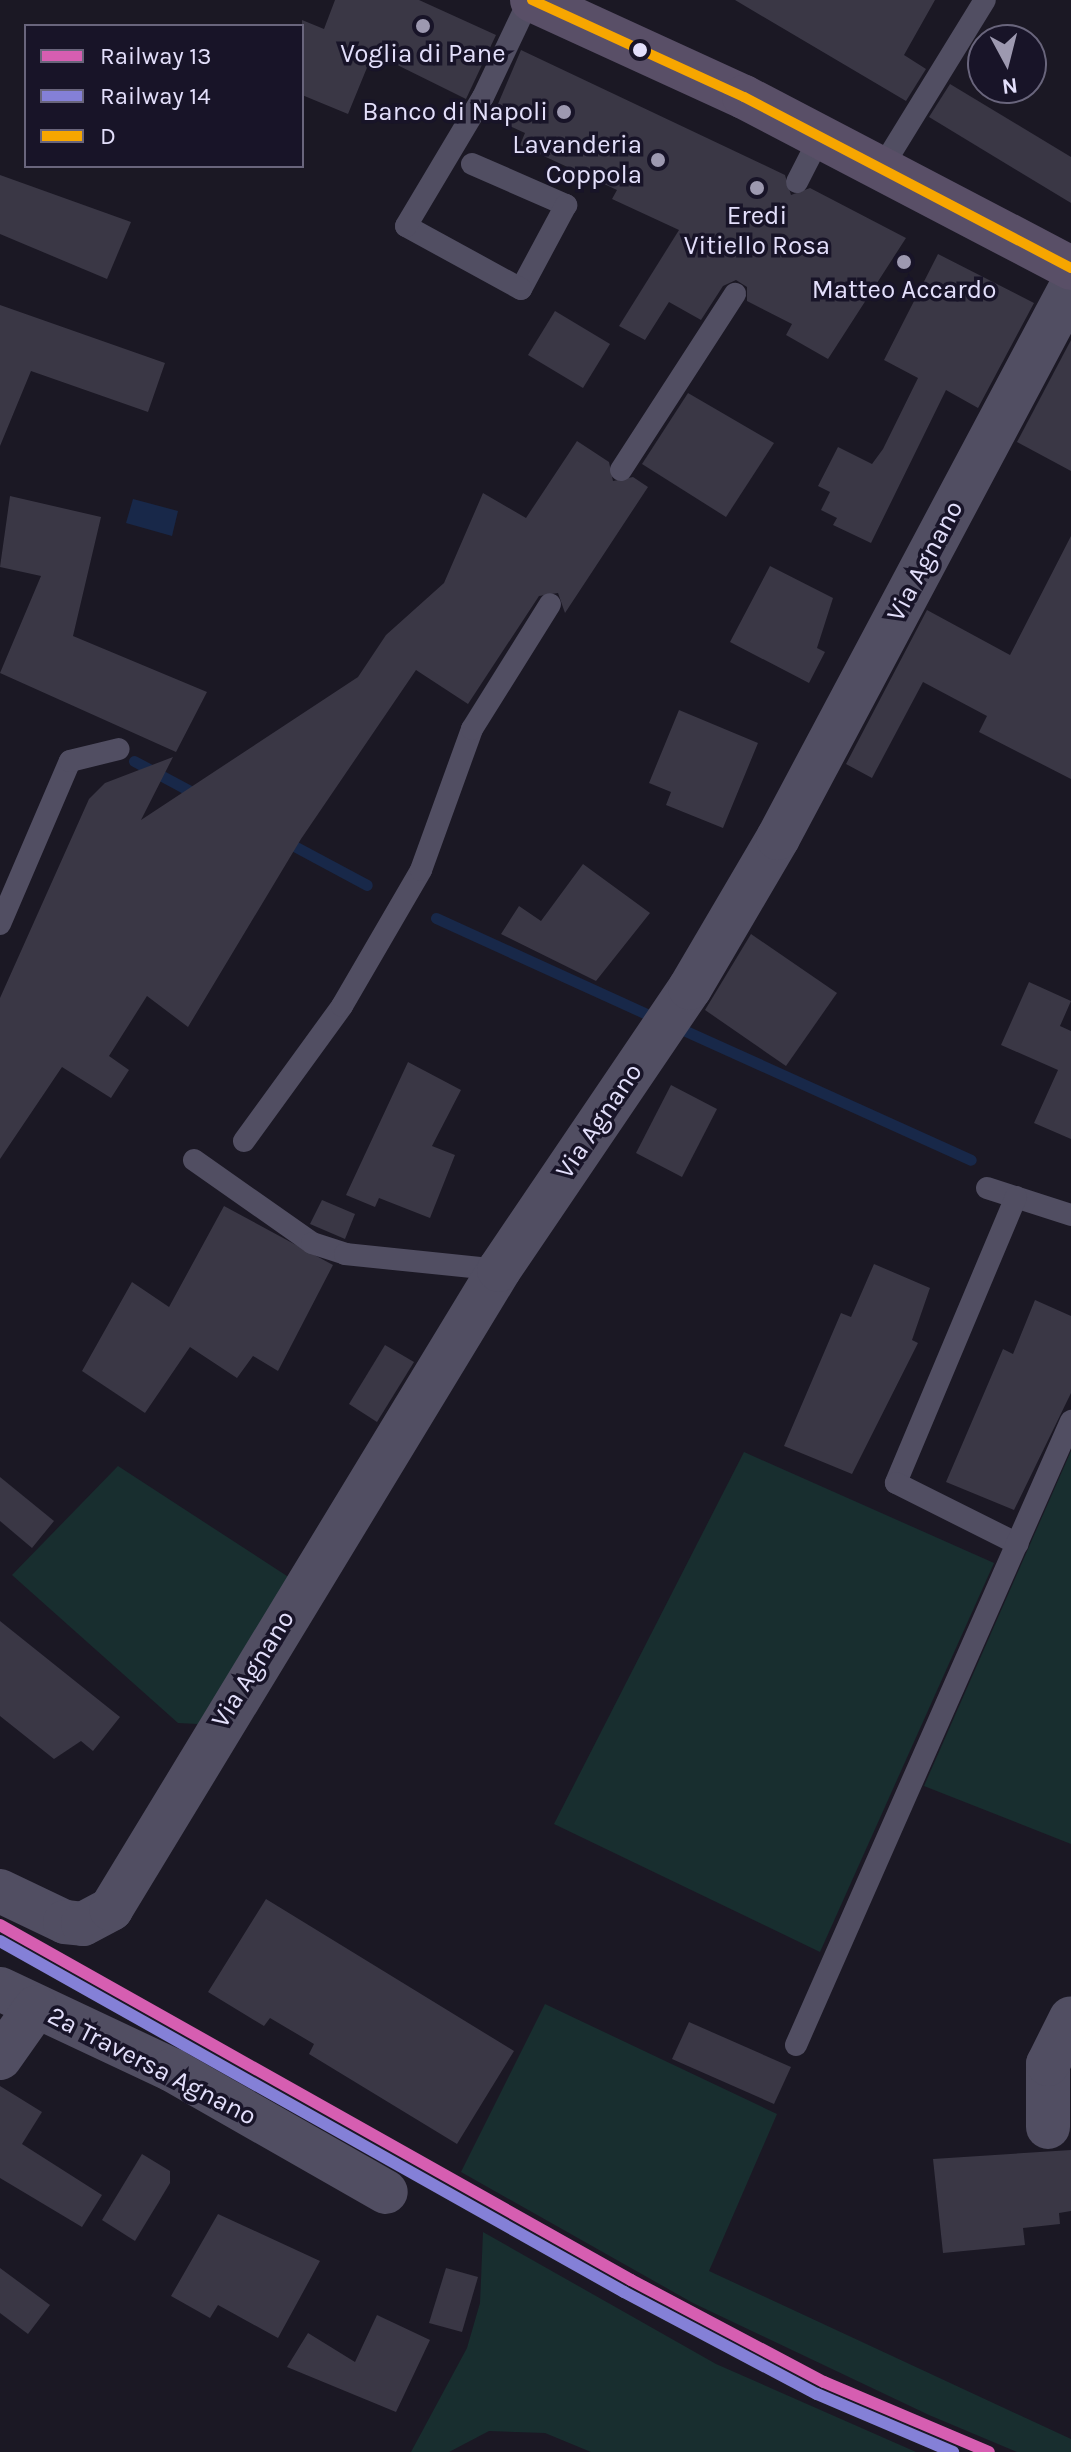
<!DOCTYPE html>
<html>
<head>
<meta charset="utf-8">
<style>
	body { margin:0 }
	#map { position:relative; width:1071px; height:2452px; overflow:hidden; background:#1b1824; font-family:Karla,sans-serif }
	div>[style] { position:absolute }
	.green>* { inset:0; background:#182e2f }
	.water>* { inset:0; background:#182849 }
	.stream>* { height:11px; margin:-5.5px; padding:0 5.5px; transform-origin:5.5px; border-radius:5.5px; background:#182849 }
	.building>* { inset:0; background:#3a3745 }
	.service>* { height:22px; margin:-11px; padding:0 11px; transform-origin:11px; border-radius:11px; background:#514e62 }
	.minor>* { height:44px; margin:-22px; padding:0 22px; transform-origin:22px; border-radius:22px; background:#514e62 }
	.primary>* { height:44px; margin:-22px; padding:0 22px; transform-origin:22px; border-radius:22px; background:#594f67 }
	.bus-1>* { height:10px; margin:-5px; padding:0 5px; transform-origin:5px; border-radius:5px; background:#f7a600 }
	.rail-1>* { height:12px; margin:-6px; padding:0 6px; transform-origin:6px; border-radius:6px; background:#d65eb1 }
	.rail-2>* { height:12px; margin:-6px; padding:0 6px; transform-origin:6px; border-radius:6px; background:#8480d7 }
	.dots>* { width:22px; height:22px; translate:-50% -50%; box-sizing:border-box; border:4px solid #181428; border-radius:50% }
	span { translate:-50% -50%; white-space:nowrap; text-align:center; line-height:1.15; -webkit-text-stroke:7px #181428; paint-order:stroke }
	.poi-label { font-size:26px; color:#e3dffb }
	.right { translate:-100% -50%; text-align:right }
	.street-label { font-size:26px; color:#e3dffb }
	.legend { position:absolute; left:24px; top:24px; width:280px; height:144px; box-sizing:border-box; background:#181428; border:2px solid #69657c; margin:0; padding:10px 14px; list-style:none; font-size:24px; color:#e3dffb }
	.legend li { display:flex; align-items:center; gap:16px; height:40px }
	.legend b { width:40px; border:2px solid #69657c }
	.north { position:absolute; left:967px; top:24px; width:80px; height:80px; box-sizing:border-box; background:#181428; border:2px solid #69657c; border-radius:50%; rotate:173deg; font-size:22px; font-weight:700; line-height:32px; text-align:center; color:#e3dffb }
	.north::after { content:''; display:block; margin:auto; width:28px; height:36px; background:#9d99b0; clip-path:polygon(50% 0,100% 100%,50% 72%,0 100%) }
</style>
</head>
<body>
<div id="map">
	<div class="green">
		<div style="clip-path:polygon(1071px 1451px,1071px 1844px,924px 1786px)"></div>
		<div style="clip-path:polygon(744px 1452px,994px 1563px,820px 1952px,554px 1824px)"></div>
		<div style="clip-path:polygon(118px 1466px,290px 1578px,198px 1724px,178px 1723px,12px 1575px)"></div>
		<div style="clip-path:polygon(545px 2004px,777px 2114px,709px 2271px,1071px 2439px,1071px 2452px,1017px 2452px,929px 2415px,693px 2303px,461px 2172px)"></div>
		<div style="clip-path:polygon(483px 2232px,716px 2364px,916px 2452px,591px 2452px,545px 2433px,489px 2431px,449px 2452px,411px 2452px,467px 2348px,480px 2303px)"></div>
	</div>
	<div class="water">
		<div style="clip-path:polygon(133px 499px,178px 511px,172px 536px,126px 523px)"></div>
	</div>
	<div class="stream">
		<div style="left:134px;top:761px;width:76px;rotate:28.2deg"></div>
		<div style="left:283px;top:840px;width:95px;rotate:28.2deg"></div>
		<div style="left:436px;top:918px;width:232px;rotate:24.5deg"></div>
		<div style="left:679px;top:1028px;width:320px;rotate:24.3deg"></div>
	</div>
	<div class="building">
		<div style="clip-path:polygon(335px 0,419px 0,496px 35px,466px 99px,373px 53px,348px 114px,302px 95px,302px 20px,324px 29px)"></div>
		<div style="clip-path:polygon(735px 0,935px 0,904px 55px,926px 69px,906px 101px)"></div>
		<div style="clip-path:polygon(521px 50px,785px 175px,791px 195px,810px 188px,906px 238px,828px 359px,786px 335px,792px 324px,747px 301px,747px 287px,736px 280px,723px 286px,701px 320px,669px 302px,645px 340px,619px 326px,679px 230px,612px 199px,617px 190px,520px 145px,525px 133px,492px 118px)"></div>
		<div style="clip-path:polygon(950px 84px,1071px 157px,1071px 203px,929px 117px)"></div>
		<div style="clip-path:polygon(0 175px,131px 222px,107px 279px,0 234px)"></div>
		<div style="clip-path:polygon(938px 254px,1034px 303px,978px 408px,946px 390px,871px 543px,833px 525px,837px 518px,821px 510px,830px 492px,818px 486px,838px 447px,872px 464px,883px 449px,918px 378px,884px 360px)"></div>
		<div style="clip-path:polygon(0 305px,165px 363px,148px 412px,31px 371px,0 446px)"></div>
		<div style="clip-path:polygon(555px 311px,610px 344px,583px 388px,528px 355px)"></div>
		<div style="clip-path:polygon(1071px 340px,1071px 471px,1017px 442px)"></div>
		<div style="clip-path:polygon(688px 393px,774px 443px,726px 517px,642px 464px)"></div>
		<div style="clip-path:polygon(577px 441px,609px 462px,613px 481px,633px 477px,648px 487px,565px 613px,558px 593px,539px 596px,468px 704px,416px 670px,301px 839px,188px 1027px,147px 996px,109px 1056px,129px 1070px,111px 1098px,62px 1067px,0 1159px,0 998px,89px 799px,105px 783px,173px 757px,141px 820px,358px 677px,386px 635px,444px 583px,483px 493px,526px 518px)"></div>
		<div style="clip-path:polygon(10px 496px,101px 517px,73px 636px,207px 692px,176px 752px,0 673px,41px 576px,0 567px)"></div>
		<div style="clip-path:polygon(1071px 536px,1071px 779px,979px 732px,987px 716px,923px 682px,872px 778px,846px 764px,927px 610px,1010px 655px)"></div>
		<div style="clip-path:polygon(770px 566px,833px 598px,817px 648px,825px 652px,809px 683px,730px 642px)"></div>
		<div style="clip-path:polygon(679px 710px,758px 743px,723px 828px,666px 805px,671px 792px,649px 783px)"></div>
		<div style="clip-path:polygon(583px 864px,650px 913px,596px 981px,501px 934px,519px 906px,541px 921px)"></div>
		<div style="clip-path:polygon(751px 934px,837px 993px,786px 1066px,705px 1010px)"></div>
		<div style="clip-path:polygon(1029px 982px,1071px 1001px,1060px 1026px,1071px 1031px,1071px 1139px,1034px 1123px,1058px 1070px,1001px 1045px)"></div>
		<div style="clip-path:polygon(408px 1062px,461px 1090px,432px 1146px,455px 1155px,430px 1218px,379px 1198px,375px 1207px,346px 1195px)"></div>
		<div style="clip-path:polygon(671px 1085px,717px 1109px,682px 1177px,636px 1153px)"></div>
		<div style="clip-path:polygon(322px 1200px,355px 1214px,345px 1239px,310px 1224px)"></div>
		<div style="clip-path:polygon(224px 1206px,333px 1265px,278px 1371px,253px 1356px,237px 1378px,190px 1347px,145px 1413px,82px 1371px,132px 1282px,169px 1307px)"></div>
		<div style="clip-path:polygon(874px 1264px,930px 1288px,912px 1340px,918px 1343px,852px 1474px,784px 1446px,841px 1313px,851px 1317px)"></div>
		<div style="clip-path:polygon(1035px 1300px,1071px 1316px,1071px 1393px,1014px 1510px,946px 1482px,1003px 1349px,1013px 1354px)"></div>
		<div style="clip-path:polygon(385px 1345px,414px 1362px,377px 1422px,349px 1404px)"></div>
		<div style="clip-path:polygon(0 1477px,54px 1521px,32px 1548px,0 1521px)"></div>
		<div style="clip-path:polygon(0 1621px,120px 1717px,93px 1751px,81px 1741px,54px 1759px,0 1716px)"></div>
		<div style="clip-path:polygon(266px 1899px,514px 2051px,457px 2144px,309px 2054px,314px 2044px,270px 2018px,264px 2026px,208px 1992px)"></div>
		<div style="clip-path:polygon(689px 2022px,791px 2067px,774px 2104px,672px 2059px)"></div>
		<div style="clip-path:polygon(0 2086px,42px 2112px,22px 2144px,102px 2195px,82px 2227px,0 2178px)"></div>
		<div style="clip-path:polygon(1071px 2150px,1071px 2211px,1059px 2213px,1060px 2224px,1023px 2228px,1025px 2245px,943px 2253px,933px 2159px)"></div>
		<div style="clip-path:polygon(142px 2154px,170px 2171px,170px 2183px,135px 2241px,102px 2220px)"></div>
		<div style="clip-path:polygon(218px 2214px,320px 2261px,278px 2338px,218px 2305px,210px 2318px,171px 2296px)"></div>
		<div style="clip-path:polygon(0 2268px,50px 2305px,28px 2334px,0 2313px)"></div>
		<div style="clip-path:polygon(446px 2268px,478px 2277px,462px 2332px,429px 2323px)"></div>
		<div style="clip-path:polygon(377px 2315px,430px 2340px,396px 2412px,287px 2367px,308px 2333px,355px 2362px)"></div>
	</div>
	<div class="service">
		<div style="left:472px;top:164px;width:103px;rotate:23.6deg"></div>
		<div style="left:566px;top:205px;width:95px;rotate:118.2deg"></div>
		<div style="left:521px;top:289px;width:131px;rotate:-151.3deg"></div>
		<div style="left:406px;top:226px;width:150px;rotate:-59.2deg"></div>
		<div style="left:483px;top:97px;width:107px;rotate:-64.6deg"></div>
		<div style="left:881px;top:169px;width:198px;rotate:-58.4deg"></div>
		<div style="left:797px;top:182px;width:51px;rotate:-62.9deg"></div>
		<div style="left:621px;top:470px;width:210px;rotate:-57.1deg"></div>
		<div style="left:0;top:924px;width:177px;rotate:-66.8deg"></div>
		<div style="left:70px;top:761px;width:50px;rotate:-13.8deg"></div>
		<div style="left:244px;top:1141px;width:167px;rotate:-54deg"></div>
		<div style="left:342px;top:1006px;width:157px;rotate:-59.8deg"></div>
		<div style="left:421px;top:870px;width:150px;rotate:-70.1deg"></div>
		<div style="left:472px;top:729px;width:147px;rotate:-58deg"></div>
		<div style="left:194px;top:1160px;width:144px;rotate:35.1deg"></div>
		<div style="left:312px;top:1243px;width:35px;rotate:18deg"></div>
		<div style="left:345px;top:1254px;width:155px;rotate:5.9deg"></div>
		<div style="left:987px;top:1188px;width:88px;rotate:17.8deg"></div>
		<div style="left:1016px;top:1197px;width:310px;rotate:112.8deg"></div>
		<div style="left:896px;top:1483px;width:136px;rotate:26.6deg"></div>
		<div style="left:796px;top:2045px;width:682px;rotate:-66.22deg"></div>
	</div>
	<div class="minor">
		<div style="left:0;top:1891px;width:72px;rotate:25.5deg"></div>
		<div style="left:65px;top:1922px;width:18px;rotate:6deg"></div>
		<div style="left:83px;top:1924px;width:32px;rotate:-28deg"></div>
		<div style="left:111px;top:1909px;width:748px;rotate:-58.73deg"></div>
		<div style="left:499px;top:1270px;width:341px;rotate:-55.9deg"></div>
		<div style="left:690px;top:988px;width:174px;rotate:-59.6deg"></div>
		<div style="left:778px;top:838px;width:624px;rotate:-62deg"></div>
		<div style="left:0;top:1989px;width:190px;rotate:25.2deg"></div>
		<div style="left:172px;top:2070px;width:246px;rotate:29.7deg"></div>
		<div style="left:0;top:2058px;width:62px;rotate:-54.8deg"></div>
		<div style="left:1048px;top:2127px;width:63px;rotate:-90deg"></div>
		<div style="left:1048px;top:2064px;width:51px;rotate:-63.4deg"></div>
	</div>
	<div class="primary">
		<div style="left:532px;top:0;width:233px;rotate:24.6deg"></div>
		<div style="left:744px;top:97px;width:369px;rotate:27.6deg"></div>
	</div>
	<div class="bus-1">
		<div style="left:532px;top:0;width:233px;rotate:24.6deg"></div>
		<div style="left:744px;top:97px;width:369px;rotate:27.6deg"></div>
	</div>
	<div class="rail-1">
		<div style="left:0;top:1925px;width:724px;rotate:29.36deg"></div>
		<div style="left:631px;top:2280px;width:218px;rotate:27.9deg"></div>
		<div style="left:824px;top:2382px;width:179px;rotate:23deg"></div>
	</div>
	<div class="rail-2">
		<div style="left:0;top:1941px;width:716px;rotate:29.36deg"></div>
		<div style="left:624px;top:2292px;width:218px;rotate:27.9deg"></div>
		<div style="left:817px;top:2394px;width:148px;rotate:23.1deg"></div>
	</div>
	<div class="dots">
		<div style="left:423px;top:26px;background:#9d99b0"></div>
		<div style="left:640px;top:50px;background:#e3dffb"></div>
		<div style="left:564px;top:112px;background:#9d99b0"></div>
		<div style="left:658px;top:160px;background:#9d99b0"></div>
		<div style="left:757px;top:188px;background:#9d99b0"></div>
		<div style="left:904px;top:262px;background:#9d99b0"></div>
	</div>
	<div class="poi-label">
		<span style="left:423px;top:54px">Voglia di Pane</span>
		<span class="right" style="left:548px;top:112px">Banco di Napoli</span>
		<span class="right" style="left:642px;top:160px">Lavanderia<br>Coppola</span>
		<span style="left:757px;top:231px">Eredi<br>Vitiello Rosa</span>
		<span style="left:904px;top:290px">Matteo Accardo</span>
	</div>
	<div class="street-label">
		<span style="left:925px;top:561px;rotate:-62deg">Via Agnano</span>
		<span style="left:599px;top:1121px;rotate:-56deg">Via Agnano</span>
		<span style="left:253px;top:1669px;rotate:-58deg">Via Agnano</span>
		<span style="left:152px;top:2066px;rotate:27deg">2ª Traversa Agnano</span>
	</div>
	<ul class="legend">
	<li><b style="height:10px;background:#d65eb1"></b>Railway 13</li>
	<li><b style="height:10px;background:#8480d7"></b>Railway 14</li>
	<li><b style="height:10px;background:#f7a600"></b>D</li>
	</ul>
	<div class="north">N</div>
</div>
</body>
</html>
